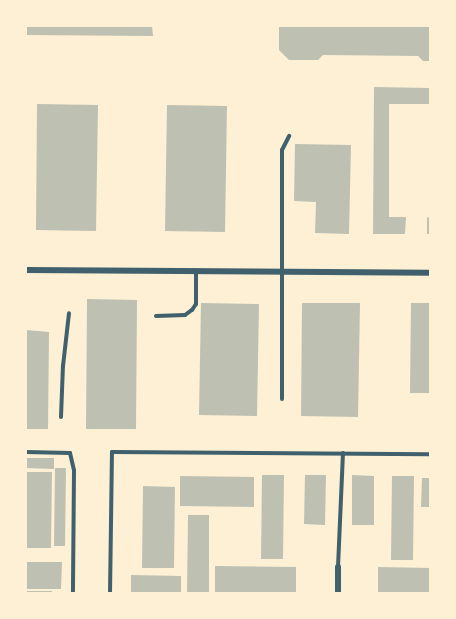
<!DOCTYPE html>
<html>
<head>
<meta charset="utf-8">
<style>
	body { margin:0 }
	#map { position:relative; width:456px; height:619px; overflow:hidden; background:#fdf0d5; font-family:"Archivo Narrow",sans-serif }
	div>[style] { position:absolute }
	.building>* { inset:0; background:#bec0b2 }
	.service>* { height:4px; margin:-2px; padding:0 2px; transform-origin:2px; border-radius:2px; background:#3f606c }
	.minor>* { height:6px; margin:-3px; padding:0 3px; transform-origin:3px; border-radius:3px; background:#3f606c }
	span { translate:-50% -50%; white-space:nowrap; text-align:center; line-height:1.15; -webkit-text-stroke:6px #fdf0d5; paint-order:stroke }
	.frame { position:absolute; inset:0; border:27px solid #fdf0d5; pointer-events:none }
</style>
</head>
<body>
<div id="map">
	<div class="building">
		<div style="clip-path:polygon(26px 26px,152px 26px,153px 36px,26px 35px)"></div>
		<div style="clip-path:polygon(279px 26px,430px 26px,430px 61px,423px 61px,418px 56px,323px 55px,318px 60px,289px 60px,279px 50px)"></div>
		<div style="clip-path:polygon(374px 87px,430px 88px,430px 104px,389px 104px,389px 217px,406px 217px,405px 234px,373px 234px)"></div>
		<div style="clip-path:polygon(37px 104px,98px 105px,96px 231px,36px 230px)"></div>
		<div style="clip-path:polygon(167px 105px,227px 106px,225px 232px,165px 231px)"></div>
		<div style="clip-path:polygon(295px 144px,351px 145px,349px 234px,315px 233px,316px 202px,294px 201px)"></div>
		<div style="clip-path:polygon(427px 217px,430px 218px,430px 234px,427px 234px)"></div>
		<div style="clip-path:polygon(87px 299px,137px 300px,136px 429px,86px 429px)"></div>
		<div style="clip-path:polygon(201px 303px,259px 304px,257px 416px,199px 415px)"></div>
		<div style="clip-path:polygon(302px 303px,360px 303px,358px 417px,301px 416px)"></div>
		<div style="clip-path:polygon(411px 303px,430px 303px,430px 393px,410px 393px)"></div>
		<div style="clip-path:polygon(26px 330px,49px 332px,48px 429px,26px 429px)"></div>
		<div style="clip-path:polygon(26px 458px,54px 458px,54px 469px,26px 468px)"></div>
		<div style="clip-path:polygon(55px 468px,66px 468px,65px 546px,54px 546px)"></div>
		<div style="clip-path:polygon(26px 472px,52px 472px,51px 548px,26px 548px)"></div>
		<div style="clip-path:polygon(262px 475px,284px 475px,283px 559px,261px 559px)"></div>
		<div style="clip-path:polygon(305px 475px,326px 475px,325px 525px,304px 524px)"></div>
		<div style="clip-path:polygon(352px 475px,374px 476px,374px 525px,352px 525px)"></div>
		<div style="clip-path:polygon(180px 476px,254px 477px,254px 507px,180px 506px)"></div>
		<div style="clip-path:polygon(392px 476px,414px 476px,413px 560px,391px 560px)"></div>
		<div style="clip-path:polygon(422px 478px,430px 478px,430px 507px,421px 507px)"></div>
		<div style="clip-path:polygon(143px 486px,175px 487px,174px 568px,142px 568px)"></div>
		<div style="clip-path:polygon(188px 515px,209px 515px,209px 594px,187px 594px)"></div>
		<div style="clip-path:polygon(26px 562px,62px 562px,61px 589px,26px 589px)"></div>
		<div style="clip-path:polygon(215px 566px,296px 567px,296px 594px,215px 594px)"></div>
		<div style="clip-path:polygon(378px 567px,430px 568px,430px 594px,378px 594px)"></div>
		<div style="clip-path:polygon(131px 575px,181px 576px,181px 594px,131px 594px)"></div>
		<div style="clip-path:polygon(26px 591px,52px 591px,52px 594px,26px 594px)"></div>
	</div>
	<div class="service">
		<div style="left:156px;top:316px;width:29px;rotate:-2deg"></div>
		<div style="left:185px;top:315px;width:9px;rotate:-36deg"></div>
		<div style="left:192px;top:310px;width:7px;rotate:-56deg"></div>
		<div style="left:196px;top:304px;width:32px;rotate:-90deg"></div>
		<div style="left:282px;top:399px;width:249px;rotate:-90deg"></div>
		<div style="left:282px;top:150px;width:16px;rotate:-63deg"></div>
		<div style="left:61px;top:417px;width:51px;rotate:-87.8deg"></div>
		<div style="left:63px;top:366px;width:53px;rotate:-83.5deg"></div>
		<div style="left:26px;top:452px;width:44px;rotate:1.3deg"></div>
		<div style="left:70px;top:453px;width:18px;rotate:77deg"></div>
		<div style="left:74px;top:471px;width:123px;rotate:90.5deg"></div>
		<div style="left:338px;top:567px;width:114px;rotate:-87.5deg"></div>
		<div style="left:110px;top:594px;width:142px;rotate:-89.2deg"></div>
		<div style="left:112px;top:452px;width:318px;rotate:0.4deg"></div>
	</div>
	<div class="minor">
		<div style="left:26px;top:270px;width:404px;rotate:0.4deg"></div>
		<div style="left:338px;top:594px;width:27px;rotate:-90deg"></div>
	</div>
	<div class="frame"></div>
</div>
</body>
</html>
